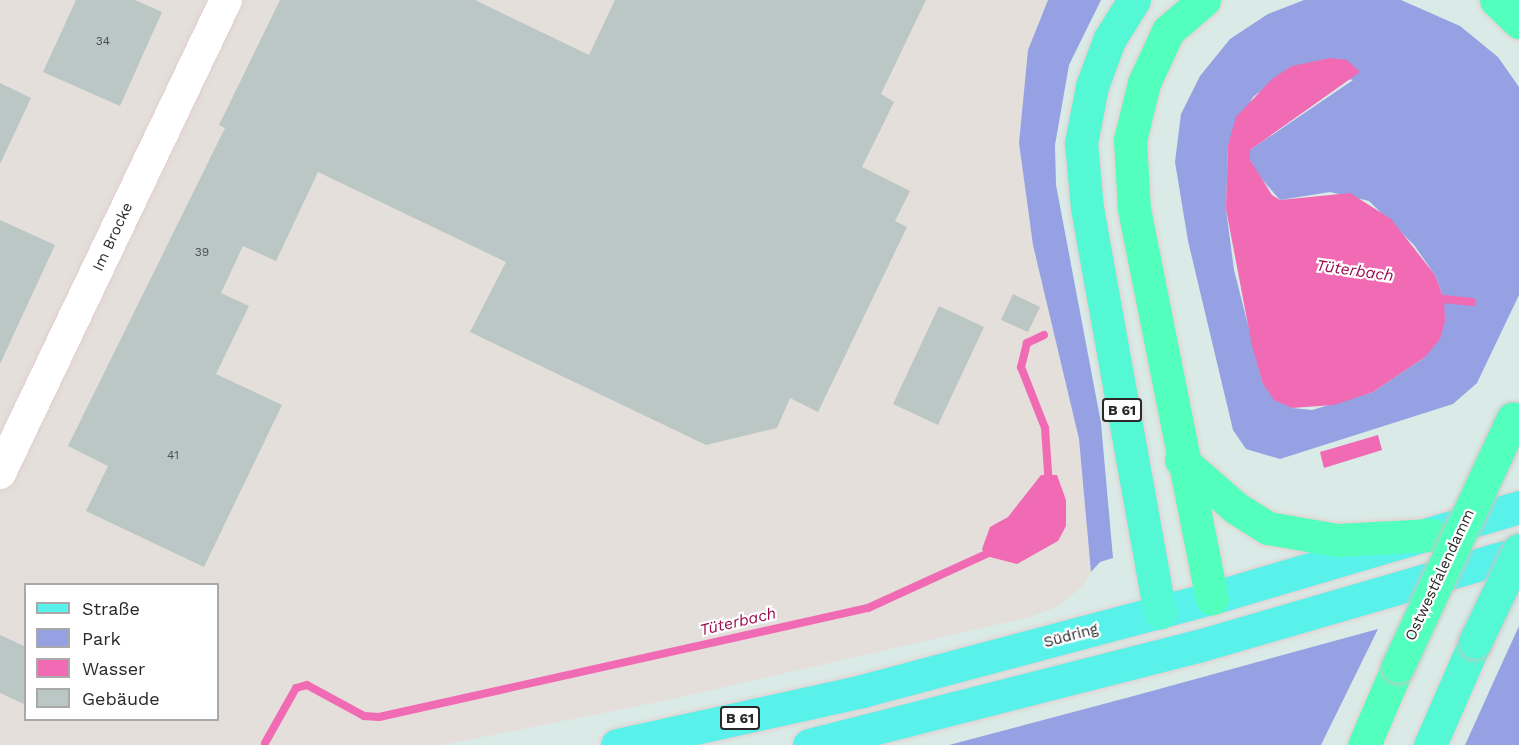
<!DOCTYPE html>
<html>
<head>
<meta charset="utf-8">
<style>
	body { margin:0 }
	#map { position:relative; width:1519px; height:745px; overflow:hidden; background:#daebe7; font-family:"Work Sans",sans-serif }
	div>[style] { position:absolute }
	.industrial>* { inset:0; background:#e4dfdb }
	.green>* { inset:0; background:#95a1e3 }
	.water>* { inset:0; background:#f06bb4 }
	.stream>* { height:8px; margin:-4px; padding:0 4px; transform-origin:4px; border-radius:4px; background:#f06bb4 }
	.building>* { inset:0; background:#bac7c4 }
	.roads { filter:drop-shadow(0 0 2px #e2cfcf) drop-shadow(0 0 2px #e2cfcf) }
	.minor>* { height:32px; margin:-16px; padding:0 16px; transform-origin:16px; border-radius:16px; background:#fff }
	.primary>* { height:33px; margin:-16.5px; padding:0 16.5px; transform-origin:16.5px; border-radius:16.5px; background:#58f2eb }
	.trunk>* { height:33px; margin:-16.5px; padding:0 16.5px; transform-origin:16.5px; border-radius:16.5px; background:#55f8d4 }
	.motorway>* { height:33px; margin:-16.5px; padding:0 16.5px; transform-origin:16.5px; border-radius:16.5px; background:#52ffbd }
	.bridges { filter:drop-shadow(0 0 2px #c7c7c7) drop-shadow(0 0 2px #c7c7c7) }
	.trunk-bridge>* { height:33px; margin:-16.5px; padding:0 16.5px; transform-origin:16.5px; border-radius:16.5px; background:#55f8d4 }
	.motorway-bridge>* { height:33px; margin:-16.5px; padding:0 16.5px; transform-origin:16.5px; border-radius:16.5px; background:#52ffbd }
	span { translate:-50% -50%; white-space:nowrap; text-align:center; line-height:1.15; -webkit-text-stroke:4.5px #fff; paint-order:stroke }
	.number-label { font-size:12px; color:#4d5050 }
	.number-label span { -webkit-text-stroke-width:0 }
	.shield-label span { padding:2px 4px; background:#fff; border:2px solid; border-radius:4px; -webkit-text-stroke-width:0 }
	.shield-label { font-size:14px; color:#292929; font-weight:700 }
	.street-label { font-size:15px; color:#292929 }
	.water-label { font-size:16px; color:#9a0b4e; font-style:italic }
	.legend { position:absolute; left:24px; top:583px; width:195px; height:138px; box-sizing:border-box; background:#fff; border:2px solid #a9a9a9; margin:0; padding:8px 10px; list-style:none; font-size:18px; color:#292929 }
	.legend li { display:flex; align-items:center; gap:12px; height:30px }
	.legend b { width:30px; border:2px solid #a9a9a9 }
</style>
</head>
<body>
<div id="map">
	<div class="industrial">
		<div style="clip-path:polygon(evenodd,0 0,1048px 0,1028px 50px,1019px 143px,1033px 245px,1079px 439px,1091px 572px,1083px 586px,1059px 606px,1030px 617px,673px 699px,443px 745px,0 745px,0 0,26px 584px,218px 584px,218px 720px,26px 720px,26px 584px)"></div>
	</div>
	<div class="green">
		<div style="clip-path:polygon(1048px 0,1101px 0,1069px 65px,1055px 145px,1056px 185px,1101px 423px,1113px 558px,1100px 562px,1091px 572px,1079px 439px,1033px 245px,1019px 143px,1028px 50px)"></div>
		<div style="clip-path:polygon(evenodd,1304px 0,1401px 0,1460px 26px,1498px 57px,1519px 87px,1519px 295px,1477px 383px,1453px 404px,1280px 459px,1246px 449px,1233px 430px,1188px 241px,1175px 162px,1181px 114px,1200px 76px,1230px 39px,1268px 14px,1304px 0,1292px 66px,1353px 80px,1250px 150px,1250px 160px,1259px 176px,1280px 200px,1330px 192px,1369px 201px,1414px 245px,1435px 275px,1444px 299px,1425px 357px,1373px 392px,1312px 410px,1292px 408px,1263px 384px,1234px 270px,1226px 209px,1228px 145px,1253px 97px,1292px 66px)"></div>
		<div style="clip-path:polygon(1519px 626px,1519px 745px,1465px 745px,1493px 683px)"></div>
		<div style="clip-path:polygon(1378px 629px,1321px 745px,949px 745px,1141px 694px)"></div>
	</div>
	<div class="water">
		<div style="clip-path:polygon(1330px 58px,1347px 60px,1360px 72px,1250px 150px,1250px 160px,1272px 195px,1280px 200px,1350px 193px,1391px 219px,1435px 275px,1444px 299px,1445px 321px,1440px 339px,1425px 357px,1373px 392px,1334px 405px,1292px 408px,1274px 400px,1263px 384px,1252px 346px,1226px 209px,1228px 145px,1236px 117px,1272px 79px,1292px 66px)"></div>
		<div style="clip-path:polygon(1378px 435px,1382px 450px,1324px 468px,1320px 452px)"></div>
		<div style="clip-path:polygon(1041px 475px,1057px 475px,1066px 500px,1066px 526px,1058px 541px,1017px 564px,986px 556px,982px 549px,990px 527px,1008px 517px)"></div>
	</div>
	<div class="stream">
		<div style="left:1434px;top:298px;width:38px;rotate:6deg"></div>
		<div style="left:1044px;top:335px;width:19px;rotate:155deg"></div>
		<div style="left:1027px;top:343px;width:25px;rotate:104deg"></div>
		<div style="left:1021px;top:367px;width:66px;rotate:68.5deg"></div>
		<div style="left:1045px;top:428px;width:58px;rotate:86.1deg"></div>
		<div style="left:265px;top:743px;width:63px;rotate:-60.6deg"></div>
		<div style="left:296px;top:688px;width:11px;rotate:-15deg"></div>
		<div style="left:307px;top:685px;width:65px;rotate:28.5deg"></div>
		<div style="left:364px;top:716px;width:15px;rotate:4deg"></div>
		<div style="left:379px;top:717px;width:501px;rotate:-12.57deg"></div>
		<div style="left:868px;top:608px;width:140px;rotate:-24.5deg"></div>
	</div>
	<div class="building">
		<div style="clip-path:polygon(76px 0,135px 0,162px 12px,120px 106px,43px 72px)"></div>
		<div style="clip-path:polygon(280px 0,475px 0,589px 55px,615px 0,926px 0,881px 94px,894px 102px,862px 167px,910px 191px,895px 221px,907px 227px,818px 412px,790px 398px,777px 428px,706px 445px,470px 332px,506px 262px,318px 172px,276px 261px,243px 246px,221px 293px,249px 306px,216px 374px,282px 405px,204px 567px,86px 511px,108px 466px,68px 446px,225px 128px,219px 125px)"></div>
		<div style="clip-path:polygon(0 83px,31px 98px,0 164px)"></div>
		<div style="clip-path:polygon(0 220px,55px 245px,0 364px)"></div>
		<div style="clip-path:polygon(1013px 294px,1040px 307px,1028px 332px,1001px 320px)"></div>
		<div style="clip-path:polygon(939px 306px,984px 327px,938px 425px,893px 404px)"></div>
		<div style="clip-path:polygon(0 635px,26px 647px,26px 705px,0 693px)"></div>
	</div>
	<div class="roads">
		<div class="minor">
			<div style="left:0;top:473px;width:524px;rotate:-64.46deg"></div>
		</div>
		<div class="primary">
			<div style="left:617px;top:745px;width:251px;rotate:-12.4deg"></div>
			<div style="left:862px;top:691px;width:362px;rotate:-14.9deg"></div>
			<div style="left:1212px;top:598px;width:320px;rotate:-16.5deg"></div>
			<div style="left:809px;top:745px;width:401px;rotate:-14.3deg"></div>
			<div style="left:1198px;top:646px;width:334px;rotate:-16.2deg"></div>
		</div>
		<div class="trunk">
			<div style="left:1134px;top:0;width:47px;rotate:122deg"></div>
			<div style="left:1109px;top:40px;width:49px;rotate:110.3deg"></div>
			<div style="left:1092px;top:86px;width:58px;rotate:100.9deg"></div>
			<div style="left:1081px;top:143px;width:65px;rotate:84.7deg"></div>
			<div style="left:1087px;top:208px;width:411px;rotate:79.8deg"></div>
			<div style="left:1430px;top:745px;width:112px;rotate:-66.4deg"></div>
		</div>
		<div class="motorway">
			<div style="left:1204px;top:0;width:48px;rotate:139.3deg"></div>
			<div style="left:1168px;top:31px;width:57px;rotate:114.8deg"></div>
			<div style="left:1144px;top:83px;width:59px;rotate:103.8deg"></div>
			<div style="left:1130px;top:140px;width:69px;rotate:86.7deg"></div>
			<div style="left:1134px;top:209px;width:397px;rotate:78.7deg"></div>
			<div style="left:1496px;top:0;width:32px;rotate:44deg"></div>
			<div style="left:1181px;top:460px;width:73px;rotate:41.1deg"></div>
			<div style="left:1236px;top:508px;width:38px;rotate:32deg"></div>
			<div style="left:1268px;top:528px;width:70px;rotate:9.9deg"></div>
			<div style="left:1337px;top:540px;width:94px;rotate:-3deg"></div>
			<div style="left:1364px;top:745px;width:86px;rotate:-66.7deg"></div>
		</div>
	</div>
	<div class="bridges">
		<div class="trunk-bridge">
			<div style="left:1475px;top:642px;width:102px;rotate:-64.4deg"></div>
		</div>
		<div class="motorway-bridge">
			<div style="left:1398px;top:666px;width:273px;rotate:-65.1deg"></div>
		</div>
	</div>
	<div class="number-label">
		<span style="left:103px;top:42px">34</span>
		<span style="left:202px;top:253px">39</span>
		<span style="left:173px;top:456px">41</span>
	</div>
	<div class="shield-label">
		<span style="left:1122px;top:410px">B 61</span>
		<span style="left:740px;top:718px">B 61</span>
	</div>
	<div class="street-label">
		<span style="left:113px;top:237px;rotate:-65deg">Im Brocke</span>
		<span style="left:1440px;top:575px;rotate:-65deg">Ostwestfalendamm</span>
		<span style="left:1071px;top:636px;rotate:-15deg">Südring</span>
	</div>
	<div class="water-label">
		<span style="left:1355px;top:271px;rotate:8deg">Tüterbach</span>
		<span style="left:738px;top:622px;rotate:-13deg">Tüterbach</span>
	</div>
	<ul class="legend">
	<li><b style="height:8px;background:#58f2eb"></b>Straße</li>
	<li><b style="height:16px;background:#95a1e3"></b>Park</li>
	<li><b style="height:16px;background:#f06bb4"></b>Wasser</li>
	<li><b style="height:16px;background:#bac7c4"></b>Gebäude</li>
	</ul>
</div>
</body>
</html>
